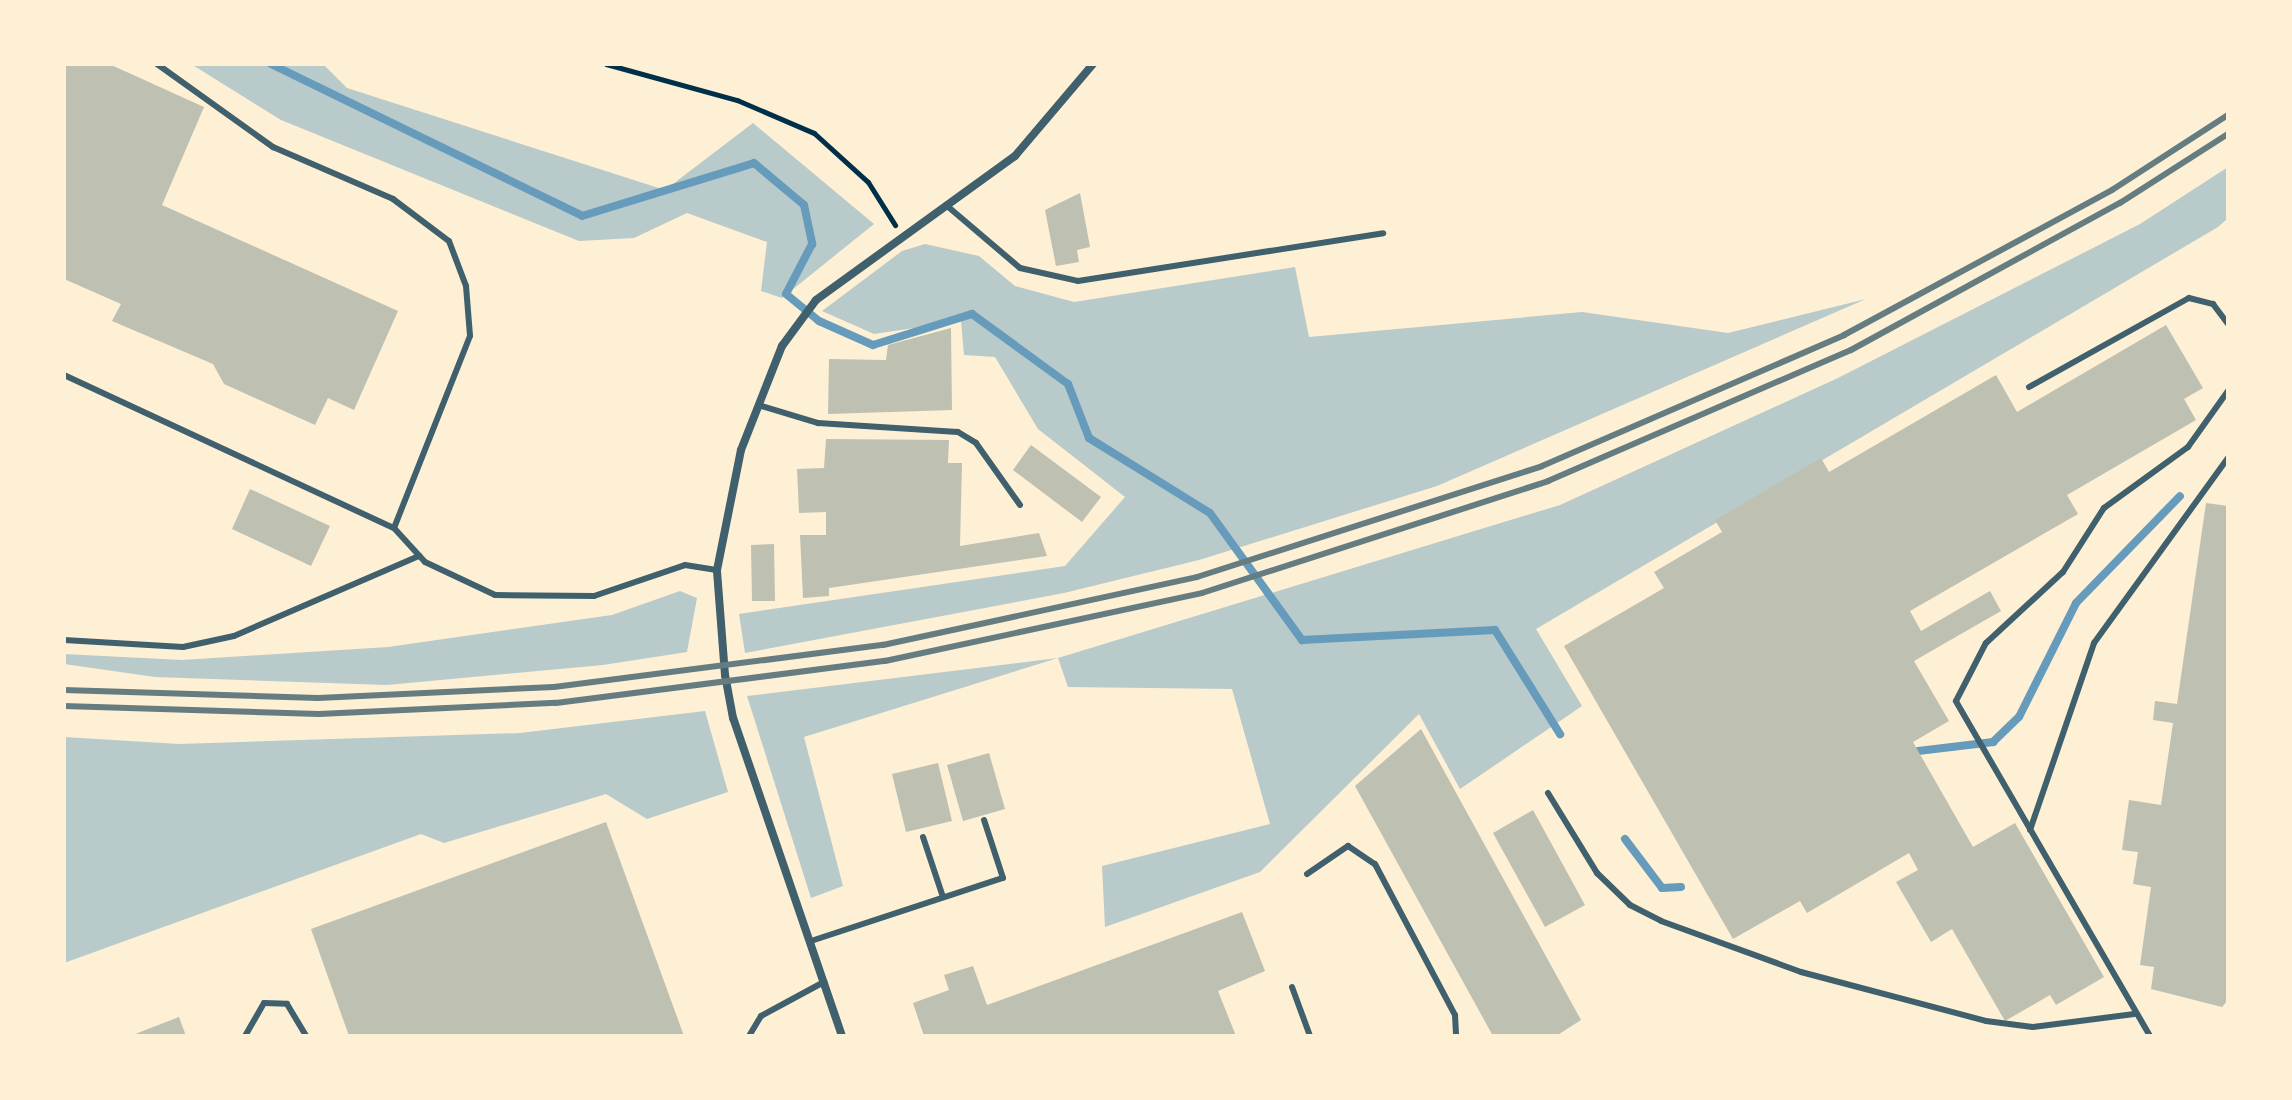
<!DOCTYPE html>
<html>
<head>
<meta charset="utf-8">
<style>
	body { margin:0 }
	#map { position:relative; width:2292px; height:1100px; overflow:hidden; background:#fdf0d5; font-family:"Varela Round",sans-serif }
	div>[style] { position:absolute }
	.green>* { inset:0; background:#b9caca }
	.stream>* { height:8px; margin:-4px; padding:0 4px; transform-origin:4px; border-radius:4px; background:#669bbc }
	.building>* { inset:0; background:#bec0b2 }
	.path>* { height:5px; margin:-2.5px; padding:0 2.5px; transform-origin:2.5px; border-radius:2.5px; background:#003049 }
	.service>* { height:6px; margin:-3px; padding:0 3px; transform-origin:3px; border-radius:3px; background:#3f606c }
	.minor>* { height:8px; margin:-4px; padding:0 4px; transform-origin:4px; border-radius:4px; background:#3f606c }
	.rail>* { height:6px; margin:-3px; padding:0 3px; transform-origin:3px; border-radius:3px; background:#657d81 }
	span { translate:-50% -50%; white-space:nowrap; text-align:center; line-height:1.15; -webkit-text-stroke:8px #fdf0d5; paint-order:stroke }
	.frame { position:absolute; inset:0; border:66px solid #fdf0d5; pointer-events:none }
</style>
</head>
<body>
<div id="map">
	<div class="green">
		<div style="clip-path:polygon(191px 64px,323px 64px,347px 88px,665px 190px,753px 123px,874px 224px,782px 298px,761px 291px,767px 242px,687px 213px,634px 238px,579px 241px,281px 120px)"></div>
		<div style="clip-path:polygon(2228px 167px,2228px 218px,2218px 227px,1536px 629px,1582px 706px,1460px 789px,1419px 714px,1260px 872px,1105px 927px,1102px 866px,1270px 824px,1232px 689px,1068px 687px,1058px 658px,804px 737px,843px 886px,811px 898px,747px 696px,1058px 658px,1560px 505px,1838px 378px,2140px 224px)"></div>
		<div style="clip-path:polygon(925px 244px,979px 256px,1015px 286px,1074px 302px,1295px 267px,1309px 337px,1582px 312px,1728px 333px,1866px 299px,1437px 486px,1199px 560px,1064px 593px,745px 653px,739px 614px,1065px 566px,1125px 497px,1038px 429px,995px 357px,964px 355px,961px 321px,874px 334px,822px 311px,902px 251px)"></div>
		<div style="clip-path:polygon(680px 591px,697px 598px,687px 652px,603px 665px,387px 685px,155px 677px,64px 664px,64px 654px,182px 660px,388px 647px,612px 615px)"></div>
		<div style="clip-path:polygon(705px 711px,728px 792px,647px 819px,606px 794px,444px 843px,421px 834px,64px 963px,64px 737px,179px 744px,520px 733px)"></div>
	</div>
	<div class="stream">
		<div style="left:271px;top:64px;width:346px;rotate:26deg"></div>
		<div style="left:582px;top:216px;width:180px;rotate:-17.1deg"></div>
		<div style="left:754px;top:163px;width:65px;rotate:40deg"></div>
		<div style="left:804px;top:205px;width:40px;rotate:78deg"></div>
		<div style="left:812px;top:244px;width:56px;rotate:117.5deg"></div>
		<div style="left:786px;top:294px;width:43px;rotate:39.3deg"></div>
		<div style="left:819px;top:321px;width:59px;rotate:24deg"></div>
		<div style="left:873px;top:345px;width:104px;rotate:-17.4deg"></div>
		<div style="left:972px;top:314px;width:119px;rotate:36.1deg"></div>
		<div style="left:1068px;top:384px;width:58px;rotate:68.7deg"></div>
		<div style="left:1089px;top:438px;width:142px;rotate:31.8deg"></div>
		<div style="left:1210px;top:513px;width:157px;rotate:54.1deg"></div>
		<div style="left:1302px;top:640px;width:193px;rotate:-3deg"></div>
		<div style="left:1495px;top:630px;width:123px;rotate:58deg"></div>
		<div style="left:1918px;top:751px;width:76px;rotate:-6.8deg"></div>
		<div style="left:1993px;top:742px;width:36px;rotate:-44deg"></div>
		<div style="left:2019px;top:717px;width:127px;rotate:-63.4deg"></div>
		<div style="left:2076px;top:603px;width:149px;rotate:-45.8deg"></div>
		<div style="left:1625px;top:839px;width:61px;rotate:52.9deg"></div>
		<div style="left:1662px;top:888px;width:19px;rotate:-3deg"></div>
	</div>
	<div class="building">
		<div style="clip-path:polygon(64px 64px,109px 64px,204px 107px,162px 205px,398px 311px,354px 410px,328px 398px,315px 425px,224px 384px,213px 364px,112px 321px,121px 304px,64px 279px)"></div>
		<div style="clip-path:polygon(1080px 193px,1090px 247px,1077px 250px,1079px 262px,1056px 266px,1045px 210px)"></div>
		<div style="clip-path:polygon(2166px 325px,2203px 388px,2184px 399px,2196px 420px,2067px 495px,2078px 514px,1910px 611px,1921px 631px,1990px 591px,2001px 611px,1914px 661px,1949px 721px,1913px 742px,1973px 847px,2015px 823px,2104px 977px,2056px 1005px,2050px 995px,2005px 1021px,1952px 929px,1931px 942px,1896px 882px,1918px 870px,1909px 853px,1807px 913px,1800px 901px,1733px 939px,1564px 646px,1664px 588px,1654px 572px,1722px 532px,1715px 520px,1821px 458px,1829px 472px,1996px 375px,2017px 412px)"></div>
		<div style="clip-path:polygon(951px 328px,952px 410px,828px 414px,829px 359px,886px 360px,888px 345px)"></div>
		<div style="clip-path:polygon(826px 439px,949px 440px,948px 463px,962px 463px,960px 546px,1039px 533px,1047px 556px,829px 588px,829px 596px,803px 598px,800px 535px,826px 535px,826px 512px,799px 513px,797px 469px,824px 468px)"></div>
		<div style="clip-path:polygon(1031px 445px,1101px 497px,1082px 522px,1013px 470px)"></div>
		<div style="clip-path:polygon(250px 489px,330px 526px,311px 566px,232px 529px)"></div>
		<div style="clip-path:polygon(2206px 503px,2228px 506px,2228px 1000px,2222px 1007px,2151px 989px,2154px 967px,2140px 965px,2151px 887px,2133px 884px,2138px 852px,2122px 850px,2129px 800px,2161px 805px,2173px 723px,2153px 720px,2155px 701px,2177px 704px)"></div>
		<div style="clip-path:polygon(774px 544px,775px 601px,752px 601px,751px 545px)"></div>
		<div style="clip-path:polygon(1421px 729px,1581px 1020px,1556px 1036px,1493px 1036px,1355px 786px)"></div>
		<div style="clip-path:polygon(989px 753px,1005px 809px,963px 821px,947px 765px)"></div>
		<div style="clip-path:polygon(938px 763px,952px 821px,906px 832px,892px 774px)"></div>
		<div style="clip-path:polygon(1533px 810px,1585px 905px,1545px 927px,1493px 833px)"></div>
		<div style="clip-path:polygon(606px 822px,684px 1036px,349px 1036px,311px 929px)"></div>
		<div style="clip-path:polygon(1242px 912px,1265px 971px,1218px 991px,1236px 1036px,924px 1036px,913px 1003px,949px 990px,944px 975px,973px 966px,987px 1005px)"></div>
		<div style="clip-path:polygon(179px 1017px,186px 1036px,130px 1036px)"></div>
	</div>
	<div class="path">
		<div style="left:606px;top:64px;width:136px;rotate:15.4deg"></div>
		<div style="left:737px;top:100px;width:84px;rotate:23.2deg"></div>
		<div style="left:814px;top:133px;width:73px;rotate:42.2deg"></div>
		<div style="left:868px;top:182px;width:51px;rotate:57.9deg"></div>
	</div>
	<div class="service">
		<div style="left:157px;top:64px;width:143px;rotate:35.6deg"></div>
		<div style="left:273px;top:147px;width:131px;rotate:23.4deg"></div>
		<div style="left:393px;top:199px;width:70px;rotate:36.9deg"></div>
		<div style="left:449px;top:241px;width:48px;rotate:69.3deg"></div>
		<div style="left:466px;top:286px;width:50px;rotate:85.4deg"></div>
		<div style="left:470px;top:336px;width:206px;rotate:111.6deg"></div>
		<div style="left:946px;top:205px;width:97px;rotate:40.4deg"></div>
		<div style="left:1020px;top:268px;width:59px;rotate:12.6deg"></div>
		<div style="left:1078px;top:281px;width:309px;rotate:-8.9deg"></div>
		<div style="left:64px;top:375px;width:364px;rotate:24.9deg"></div>
		<div style="left:394px;top:528px;width:46px;rotate:47.6deg"></div>
		<div style="left:425px;top:562px;width:77px;rotate:25.2deg"></div>
		<div style="left:495px;top:595px;width:99px;rotate:0.6deg"></div>
		<div style="left:594px;top:596px;width:96px;rotate:-18.8deg"></div>
		<div style="left:685px;top:565px;width:32px;rotate:9deg"></div>
		<div style="left:2029px;top:387px;width:183px;rotate:-29.1deg"></div>
		<div style="left:2189px;top:298px;width:25px;rotate:14deg"></div>
		<div style="left:2213px;top:304px;width:25px;rotate:53deg"></div>
		<div style="left:758px;top:405px;width:63px;rotate:16.7deg"></div>
		<div style="left:818px;top:423px;width:140px;rotate:3.7deg"></div>
		<div style="left:958px;top:432px;width:21px;rotate:31deg"></div>
		<div style="left:976px;top:443px;width:76px;rotate:54.6deg"></div>
		<div style="left:64px;top:640px;width:119px;rotate:3.4deg"></div>
		<div style="left:183px;top:647px;width:52px;rotate:-12.2deg"></div>
		<div style="left:234px;top:636px;width:202px;rotate:-23.4deg"></div>
		<div style="left:1548px;top:793px;width:94px;rotate:58.5deg"></div>
		<div style="left:1597px;top:873px;width:46px;rotate:44.1deg"></div>
		<div style="left:1630px;top:905px;width:35px;rotate:27deg"></div>
		<div style="left:1661px;top:921px;width:149px;rotate:20deg"></div>
		<div style="left:1801px;top:972px;width:191px;rotate:14.8deg"></div>
		<div style="left:1986px;top:1021px;width:47px;rotate:7.3deg"></div>
		<div style="left:2033px;top:1027px;width:102px;rotate:-7.3deg"></div>
		<div style="left:2030px;top:830px;width:198px;rotate:-71.1deg"></div>
		<div style="left:2094px;top:643px;width:228px;rotate:-54.1deg"></div>
		<div style="left:923px;top:837px;width:63px;rotate:71.6deg"></div>
		<div style="left:1307px;top:874px;width:50px;rotate:-34.3deg"></div>
		<div style="left:1348px;top:846px;width:32px;rotate:34deg"></div>
		<div style="left:1375px;top:864px;width:171px;rotate:62.1deg"></div>
		<div style="left:1455px;top:1015px;width:21px;rotate:87deg"></div>
		<div style="left:811px;top:941px;width:202px;rotate:-18.2deg"></div>
		<div style="left:1003px;top:878px;width:61px;rotate:-108.1deg"></div>
		<div style="left:1292px;top:987px;width:52px;rotate:69.8deg"></div>
		<div style="left:245px;top:1036px;width:38px;rotate:-60deg"></div>
		<div style="left:264px;top:1003px;width:23px;rotate:2deg"></div>
		<div style="left:287px;top:1004px;width:37px;rotate:59deg"></div>
		<div style="left:749px;top:1036px;width:23px;rotate:-59deg"></div>
		<div style="left:761px;top:1016px;width:72px;rotate:-28.4deg"></div>
		<div style="left:2150px;top:1036px;width:387px;rotate:-120.1deg"></div>
		<div style="left:1956px;top:701px;width:65px;rotate:-62.7deg"></div>
		<div style="left:1986px;top:643px;width:105px;rotate:-42.7deg"></div>
		<div style="left:2063px;top:572px;width:76px;rotate:-57.4deg"></div>
		<div style="left:2104px;top:508px;width:104px;rotate:-36deg"></div>
		<div style="left:2188px;top:447px;width:69px;rotate:-54.5deg"></div>
	</div>
	<div class="minor">
		<div style="left:842px;top:1036px;width:336px;rotate:-108.9deg"></div>
		<div style="left:733px;top:718px;width:44px;rotate:-100.5deg"></div>
		<div style="left:725px;top:675px;width:105px;rotate:-94.4deg"></div>
		<div style="left:717px;top:570px;width:122px;rotate:-78.7deg"></div>
		<div style="left:741px;top:450px;width:112px;rotate:-68.5deg"></div>
		<div style="left:782px;top:346px;width:57px;rotate:-53.5deg"></div>
		<div style="left:816px;top:300px;width:246px;rotate:-35.9deg"></div>
		<div style="left:1015px;top:156px;width:121px;rotate:-49.7deg"></div>
	</div>
	<div class="rail">
		<div style="left:64px;top:690px;width:254px;rotate:1.8deg"></div>
		<div style="left:318px;top:698px;width:236px;rotate:-2.7deg"></div>
		<div style="left:554px;top:687px;width:332px;rotate:-7.3deg"></div>
		<div style="left:883px;top:645px;width:321px;rotate:-12.2deg"></div>
		<div style="left:1197px;top:577px;width:362px;rotate:-17.8deg"></div>
		<div style="left:1542px;top:466px;width:329px;rotate:-23.4deg"></div>
		<div style="left:1844px;top:335px;width:305px;rotate:-28.4deg"></div>
		<div style="left:2112px;top:190px;width:138px;rotate:-32.9deg"></div>
		<div style="left:64px;top:706px;width:255px;rotate:1.8deg"></div>
		<div style="left:319px;top:714px;width:237px;rotate:-2.7deg"></div>
		<div style="left:556px;top:703px;width:332px;rotate:-7.3deg"></div>
		<div style="left:885px;top:661px;width:324px;rotate:-12.1deg"></div>
		<div style="left:1202px;top:593px;width:364px;rotate:-17.9deg"></div>
		<div style="left:1548px;top:481px;width:330px;rotate:-23.4deg"></div>
		<div style="left:1851px;top:350px;width:307px;rotate:-28.7deg"></div>
		<div style="left:2120px;top:203px;width:128px;rotate:-32.6deg"></div>
	</div>
	<div class="frame"></div>
</div>
</body>
</html>
